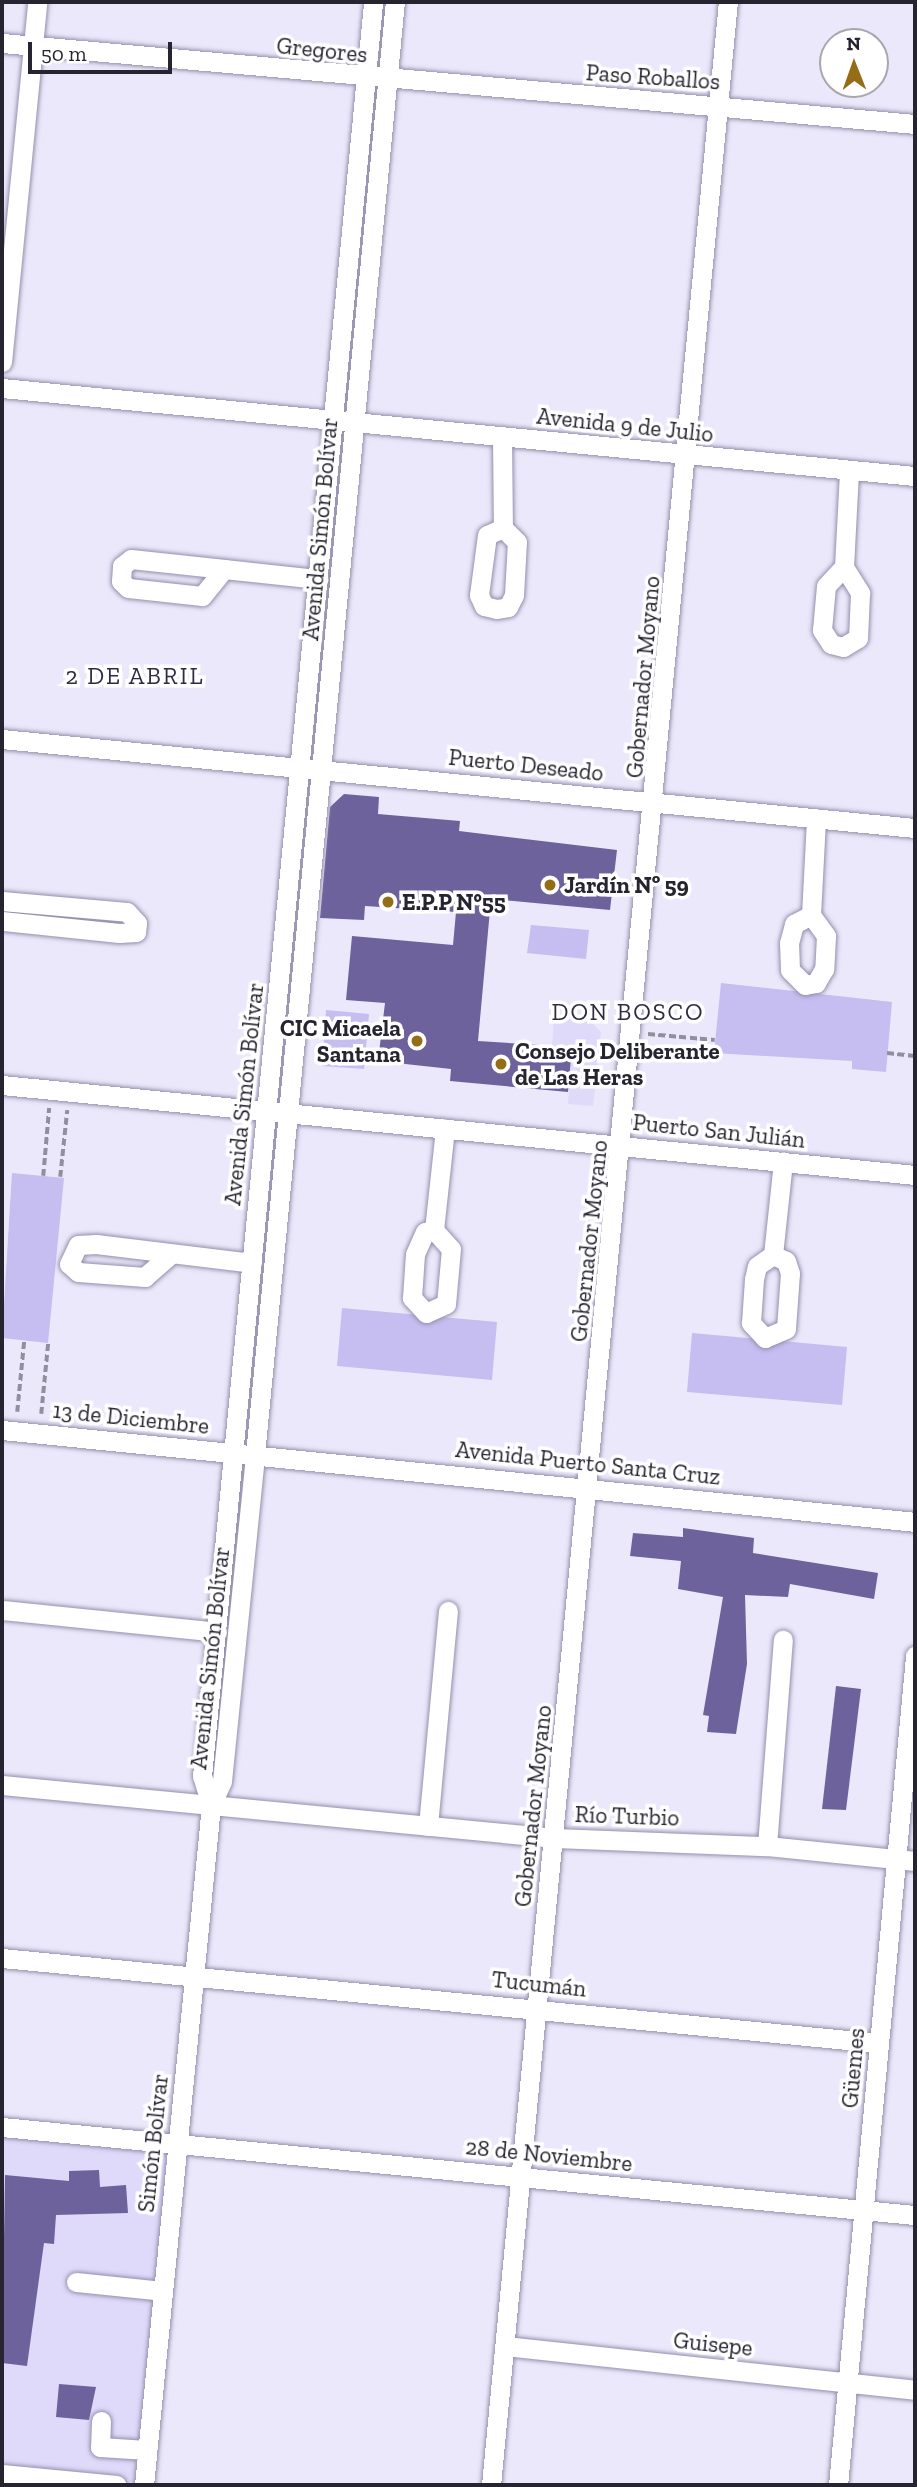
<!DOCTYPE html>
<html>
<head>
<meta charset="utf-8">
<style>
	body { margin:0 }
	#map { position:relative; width:917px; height:2487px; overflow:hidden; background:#ebe8fb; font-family:"Zilla Slab",serif }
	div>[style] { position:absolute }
	.built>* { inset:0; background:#dfdafa }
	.green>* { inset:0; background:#c6bdf0 }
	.building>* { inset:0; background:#6d629b }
	.path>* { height:3.5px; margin-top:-1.75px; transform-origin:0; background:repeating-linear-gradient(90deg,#918e9e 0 7px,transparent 0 10.5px) }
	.roads { filter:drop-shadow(0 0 2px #948fad) drop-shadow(0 0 2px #948fad) }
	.minor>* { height:19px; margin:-9.5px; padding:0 9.5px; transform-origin:9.5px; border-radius:9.5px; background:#fff }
	.dots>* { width:19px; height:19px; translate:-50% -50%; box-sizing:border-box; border:4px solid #fff; border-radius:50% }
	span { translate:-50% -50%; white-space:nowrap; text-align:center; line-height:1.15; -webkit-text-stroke:7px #fff; paint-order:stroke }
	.street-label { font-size:23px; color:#262430 }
	.poi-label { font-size:23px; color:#262430; font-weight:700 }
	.left { translate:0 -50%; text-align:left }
	.right { translate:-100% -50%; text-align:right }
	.neighbourhood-label { font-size:24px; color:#302b44; letter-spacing:2px }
	.frame { position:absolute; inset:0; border:4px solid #262430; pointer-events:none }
	.north { position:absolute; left:819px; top:28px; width:70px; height:70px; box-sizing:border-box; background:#fff; border:2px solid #a8a7ac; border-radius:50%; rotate:359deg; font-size:19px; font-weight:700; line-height:28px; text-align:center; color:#262430 }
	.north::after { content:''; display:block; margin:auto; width:24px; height:32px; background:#946d16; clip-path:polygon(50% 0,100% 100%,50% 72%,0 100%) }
	.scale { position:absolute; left:28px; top:42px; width:144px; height:32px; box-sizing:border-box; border:4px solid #262430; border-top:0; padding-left:9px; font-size:21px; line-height:24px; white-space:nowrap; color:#262430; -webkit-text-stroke:5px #fff; paint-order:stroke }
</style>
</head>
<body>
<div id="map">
	<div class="built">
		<div style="clip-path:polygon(554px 1017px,591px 1022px,601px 1032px,593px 1106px,568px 1104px,572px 1048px,552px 1046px)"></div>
		<div style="clip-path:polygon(2px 2127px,178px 2144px,144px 2485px,2px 2485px)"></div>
	</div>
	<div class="green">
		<div style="clip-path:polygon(531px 925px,589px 930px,586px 959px,527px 953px)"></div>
		<div style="clip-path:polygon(721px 983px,892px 1002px,886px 1072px,852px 1069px,852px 1061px,714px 1053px)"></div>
		<div style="clip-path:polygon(326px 1010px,369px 1014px,364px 1069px,322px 1066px)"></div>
		<div style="clip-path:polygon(12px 1173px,64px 1178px,48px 1343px,2px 1338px)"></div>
		<div style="clip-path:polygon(342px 1308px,497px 1322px,492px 1380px,337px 1366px)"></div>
		<div style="clip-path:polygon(692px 1333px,847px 1347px,842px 1405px,687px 1392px)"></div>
	</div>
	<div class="building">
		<div style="clip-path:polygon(344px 794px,379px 797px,378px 814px,460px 821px,459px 831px,617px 850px,610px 910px,491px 899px,478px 1041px,572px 1047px,568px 1092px,450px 1081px,451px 1069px,378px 1061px,385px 1003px,346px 1000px,352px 936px,453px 945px,456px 912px,365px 906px,364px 920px,320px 918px,330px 807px)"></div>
		<div style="clip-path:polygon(683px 1528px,754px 1538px,753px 1553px,878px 1573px,874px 1599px,790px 1584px,788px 1597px,745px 1595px,747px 1664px,736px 1734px,707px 1732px,709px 1716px,703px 1715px,723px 1597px,678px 1589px,681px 1561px,630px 1556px,633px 1533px,683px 1537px)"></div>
		<div style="clip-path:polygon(836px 1686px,861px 1689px,846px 1810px,822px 1809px)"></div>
		<div style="clip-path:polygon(99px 2170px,100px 2187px,126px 2185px,128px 2213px,56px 2215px,54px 2244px,44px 2243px,27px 2366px,2px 2363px,5px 2175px,69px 2181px,69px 2171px)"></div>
		<div style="clip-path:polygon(59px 2384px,96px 2387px,89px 2420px,56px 2417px)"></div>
	</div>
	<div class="path">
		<div style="left:648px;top:1034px;width:67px;rotate:5.1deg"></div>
		<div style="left:887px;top:1053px;width:28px;rotate:6deg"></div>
		<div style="left:43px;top:1176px;width:68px;rotate:-85deg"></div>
		<div style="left:60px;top:1177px;width:67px;rotate:-84deg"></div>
		<div style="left:17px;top:1412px;width:71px;rotate:-84.4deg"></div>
		<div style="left:41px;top:1414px;width:71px;rotate:-84.4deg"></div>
	</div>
	<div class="roads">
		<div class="minor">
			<div style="left:2px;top:43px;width:917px;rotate:5.07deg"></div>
			<div style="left:2px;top:362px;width:362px;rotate:-84.4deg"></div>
			<div style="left:2px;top:388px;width:917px;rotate:5.51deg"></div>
			<div style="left:502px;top:437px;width:91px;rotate:89.4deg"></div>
			<div style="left:503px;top:528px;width:17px;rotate:156deg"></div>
			<div style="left:487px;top:535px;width:61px;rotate:97.6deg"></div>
			<div style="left:479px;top:595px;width:12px;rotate:66deg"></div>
			<div style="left:484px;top:606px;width:13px;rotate:13deg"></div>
			<div style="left:497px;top:609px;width:11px;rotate:-10deg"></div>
			<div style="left:508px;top:607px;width:13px;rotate:-63deg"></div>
			<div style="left:514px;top:595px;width:53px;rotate:-86.8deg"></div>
			<div style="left:517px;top:542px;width:20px;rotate:-135deg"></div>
			<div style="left:844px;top:567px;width:31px;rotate:58deg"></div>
			<div style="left:860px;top:593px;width:45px;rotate:92.5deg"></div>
			<div style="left:858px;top:638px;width:17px;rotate:149deg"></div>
			<div style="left:843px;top:647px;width:12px;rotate:-166deg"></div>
			<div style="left:831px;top:644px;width:17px;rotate:-123deg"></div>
			<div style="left:822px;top:630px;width:44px;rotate:-84.8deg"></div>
			<div style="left:826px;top:586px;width:26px;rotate:-47deg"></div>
			<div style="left:844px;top:567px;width:97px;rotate:-87deg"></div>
			<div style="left:224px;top:569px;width:35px;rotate:129deg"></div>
			<div style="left:202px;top:596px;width:74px;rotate:-173.8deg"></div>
			<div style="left:128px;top:588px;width:10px;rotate:-135deg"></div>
			<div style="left:121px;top:581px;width:15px;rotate:-86deg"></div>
			<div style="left:122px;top:566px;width:11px;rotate:-38deg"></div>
			<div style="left:131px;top:559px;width:94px;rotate:6.1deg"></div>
			<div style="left:224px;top:569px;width:95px;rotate:6.1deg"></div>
			<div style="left:2px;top:739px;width:917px;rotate:5.57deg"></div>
			<div style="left:2px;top:901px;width:125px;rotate:5deg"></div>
			<div style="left:127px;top:912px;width:15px;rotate:48deg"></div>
			<div style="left:137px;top:923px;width:9px;rotate:96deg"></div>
			<div style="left:136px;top:932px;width:17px;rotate:177deg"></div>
			<div style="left:119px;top:933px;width:118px;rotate:-174.1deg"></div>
			<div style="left:811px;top:915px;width:26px;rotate:54deg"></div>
			<div style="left:826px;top:936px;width:33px;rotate:93deg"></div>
			<div style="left:824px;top:969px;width:16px;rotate:120deg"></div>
			<div style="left:816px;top:983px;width:11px;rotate:170deg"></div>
			<div style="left:805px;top:985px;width:21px;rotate:-135deg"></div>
			<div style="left:790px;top:970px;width:27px;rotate:-92deg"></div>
			<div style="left:789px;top:943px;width:20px;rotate:-75deg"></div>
			<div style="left:794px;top:924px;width:19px;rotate:-28deg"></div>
			<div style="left:811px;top:915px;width:97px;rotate:-87deg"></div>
			<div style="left:2px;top:1085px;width:917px;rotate:5.63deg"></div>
			<div style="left:434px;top:1230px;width:25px;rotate:48deg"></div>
			<div style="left:451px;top:1249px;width:55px;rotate:95.2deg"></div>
			<div style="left:446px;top:1304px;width:22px;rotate:156deg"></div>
			<div style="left:426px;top:1313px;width:21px;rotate:-133deg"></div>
			<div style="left:412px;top:1298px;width:44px;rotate:-86.1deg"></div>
			<div style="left:415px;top:1254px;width:24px;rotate:-66deg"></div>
			<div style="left:425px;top:1232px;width:9px;rotate:-13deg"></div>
			<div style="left:434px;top:1230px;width:102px;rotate:-83.8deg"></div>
			<div style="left:171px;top:1254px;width:35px;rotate:139deg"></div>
			<div style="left:145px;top:1277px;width:67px;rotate:-175.7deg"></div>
			<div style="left:78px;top:1272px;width:12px;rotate:-138deg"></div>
			<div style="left:69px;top:1264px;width:21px;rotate:-65deg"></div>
			<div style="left:78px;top:1245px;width:18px;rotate:-3deg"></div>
			<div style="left:96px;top:1244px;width:157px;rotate:6.9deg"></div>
			<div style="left:773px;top:1255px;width:14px;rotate:25deg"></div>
			<div style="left:786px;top:1261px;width:13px;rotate:72deg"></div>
			<div style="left:790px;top:1273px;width:56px;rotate:94.1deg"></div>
			<div style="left:786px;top:1329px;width:23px;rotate:157deg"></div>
			<div style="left:765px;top:1338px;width:21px;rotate:-133deg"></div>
			<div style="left:751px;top:1323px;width:44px;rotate:-86.1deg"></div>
			<div style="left:754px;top:1279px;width:13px;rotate:-77deg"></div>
			<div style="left:757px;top:1266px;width:19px;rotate:-35deg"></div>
			<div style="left:773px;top:1255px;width:94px;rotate:-83.9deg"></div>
			<div style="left:2px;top:1430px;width:918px;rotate:5.75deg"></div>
			<div style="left:2px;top:1610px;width:216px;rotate:5.8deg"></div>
			<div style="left:2px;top:1785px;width:556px;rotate:5.47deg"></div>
			<div style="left:555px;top:1838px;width:212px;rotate:2.2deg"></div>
			<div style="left:767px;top:1846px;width:149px;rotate:5.8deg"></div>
			<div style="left:211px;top:1805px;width:30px;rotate:-107deg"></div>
			<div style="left:202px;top:1776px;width:1782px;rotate:-84.49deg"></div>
			<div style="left:428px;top:1826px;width:216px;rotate:-84.7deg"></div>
			<div style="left:767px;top:1846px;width:207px;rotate:-85.6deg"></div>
			<div style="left:2px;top:1958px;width:881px;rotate:5.54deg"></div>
			<div style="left:2px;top:2127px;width:917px;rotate:5.51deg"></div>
			<div style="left:76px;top:2282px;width:87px;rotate:5.9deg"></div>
			<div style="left:505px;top:2346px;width:412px;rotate:6.1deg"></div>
			<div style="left:101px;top:2421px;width:26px;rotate:92deg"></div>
			<div style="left:100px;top:2447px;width:47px;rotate:3.7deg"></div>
			<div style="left:2px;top:2474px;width:115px;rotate:5.5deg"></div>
			<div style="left:144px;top:2485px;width:683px;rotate:-84.37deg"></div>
			<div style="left:211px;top:1805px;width:26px;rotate:-65deg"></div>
			<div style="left:222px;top:1781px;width:328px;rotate:-84.2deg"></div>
			<div style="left:255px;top:1455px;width:1460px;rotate:-84.5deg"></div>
			<div style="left:491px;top:2485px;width:2494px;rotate:-84.55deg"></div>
			<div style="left:838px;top:2485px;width:833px;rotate:-84.69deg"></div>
		</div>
	</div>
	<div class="dots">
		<div style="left:550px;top:885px;background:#946d16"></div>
		<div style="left:388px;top:902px;background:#946d16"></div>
		<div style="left:417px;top:1041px;background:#946d16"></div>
		<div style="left:501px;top:1064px;background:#946d16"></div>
	</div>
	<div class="street-label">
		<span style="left:322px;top:50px;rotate:6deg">Gregores</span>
		<span style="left:653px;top:77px;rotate:4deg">Paso Roballos</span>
		<span style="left:625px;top:425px;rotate:6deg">Avenida 9 de Julio</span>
		<span style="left:320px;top:529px;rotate:-85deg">Avenida Simón Bolívar</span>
		<span style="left:643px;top:677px;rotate:-85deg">Gobernador Moyano</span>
		<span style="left:526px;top:765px;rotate:6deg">Puerto Deseado</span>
		<span style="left:244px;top:1094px;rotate:-84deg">Avenida Simón Bolívar</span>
		<span style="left:719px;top:1131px;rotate:6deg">Puerto San Julián</span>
		<span style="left:589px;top:1241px;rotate:-84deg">Gobernador Moyano</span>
		<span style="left:131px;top:1418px;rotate:6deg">13 de Diciembre</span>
		<span style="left:588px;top:1463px;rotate:6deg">Avenida Puerto Santa Cruz</span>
		<span style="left:210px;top:1658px;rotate:-84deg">Avenida Simón Bolívar</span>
		<span style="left:533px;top:1806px;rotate:-84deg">Gobernador Moyano</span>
		<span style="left:627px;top:1816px;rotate:2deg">Río Turbio</span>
		<span style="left:539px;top:1984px;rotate:6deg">Tucumán</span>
		<span style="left:853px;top:2068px;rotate:-85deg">Güemes</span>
		<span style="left:153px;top:2143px;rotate:-84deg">Simón Bolívar</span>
		<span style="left:549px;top:2155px;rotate:6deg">28 de Noviembre</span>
		<span style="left:713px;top:2344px;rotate:6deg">Guisepe</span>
	</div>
	<div class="poi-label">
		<span class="left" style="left:564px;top:885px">Jardín Nº 59</span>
		<span class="left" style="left:402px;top:902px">E.P.P N°55</span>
		<span class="right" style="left:401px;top:1041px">CIC Micaela<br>Santana</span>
		<span class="left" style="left:515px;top:1064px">Consejo Deliberante<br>de Las Heras</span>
	</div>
	<div class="neighbourhood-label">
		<span style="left:135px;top:676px">2 DE ABRIL</span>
		<span style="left:628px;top:1012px">DON BOSCO</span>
	</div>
	<div class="frame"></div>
	<div class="north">N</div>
	<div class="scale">50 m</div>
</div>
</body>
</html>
